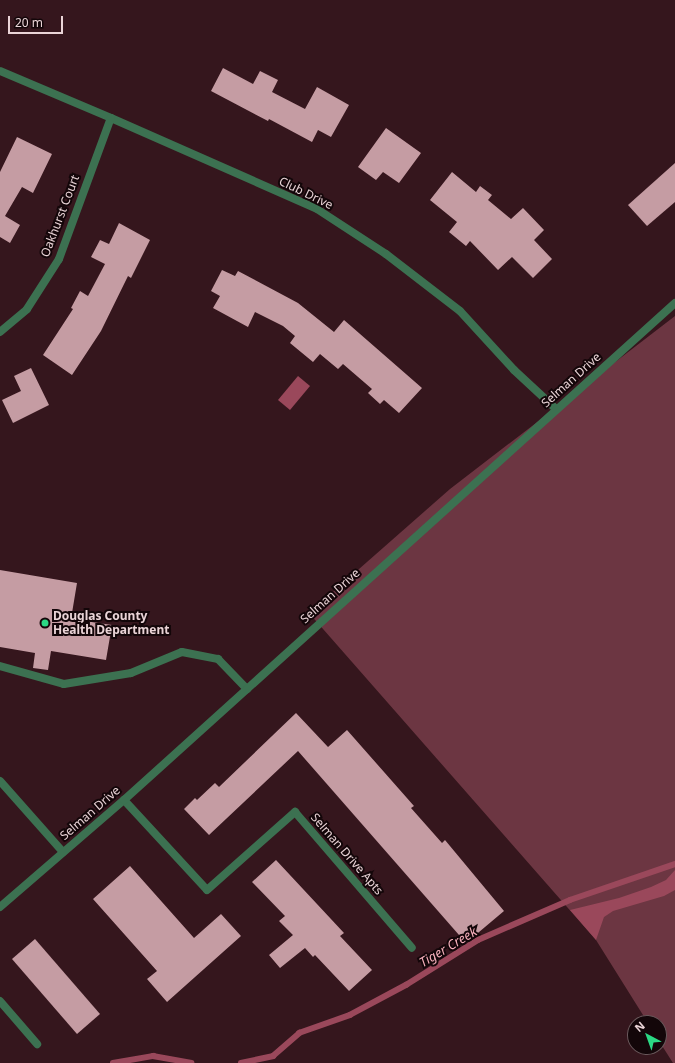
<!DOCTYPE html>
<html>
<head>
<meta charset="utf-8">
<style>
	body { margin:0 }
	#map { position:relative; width:675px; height:1063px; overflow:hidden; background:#35161d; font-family:"Noto Sans",sans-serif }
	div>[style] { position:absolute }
	.green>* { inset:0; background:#6c3642 }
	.water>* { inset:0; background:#9a485b }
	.stream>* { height:5.5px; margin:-2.75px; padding:0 2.75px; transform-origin:2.75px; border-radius:2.75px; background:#9a485b }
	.building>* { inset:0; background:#c59ca3 }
	.lane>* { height:8px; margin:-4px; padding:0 4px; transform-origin:4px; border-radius:4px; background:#3c7151 }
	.street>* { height:8px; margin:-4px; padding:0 4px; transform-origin:4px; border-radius:4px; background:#3c7151 }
	.dots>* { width:11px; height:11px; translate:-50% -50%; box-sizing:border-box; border:2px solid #130609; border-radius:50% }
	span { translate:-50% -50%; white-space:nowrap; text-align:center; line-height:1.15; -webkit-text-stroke:4px #130609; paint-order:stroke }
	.street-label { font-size:12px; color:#ead4d7 }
	.poi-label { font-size:12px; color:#ead4d7; font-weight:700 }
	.left { translate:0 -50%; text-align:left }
	.water-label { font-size:13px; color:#f7b0bc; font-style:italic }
	.north { position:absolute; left:627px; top:1015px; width:40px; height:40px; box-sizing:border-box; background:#130609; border:1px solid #69585b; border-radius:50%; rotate:319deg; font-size:11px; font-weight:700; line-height:16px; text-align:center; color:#ead4d7 }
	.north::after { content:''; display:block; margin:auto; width:14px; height:18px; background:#2bd884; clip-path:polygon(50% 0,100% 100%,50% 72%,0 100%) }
	.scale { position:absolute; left:8px; top:16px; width:55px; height:18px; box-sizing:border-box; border:2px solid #ead4d7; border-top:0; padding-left:5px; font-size:12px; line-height:14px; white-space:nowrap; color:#ead4d7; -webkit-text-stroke:3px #130609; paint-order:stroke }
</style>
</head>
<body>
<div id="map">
	<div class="green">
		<div style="clip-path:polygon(675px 316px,675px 1063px,673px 1063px,659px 1041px,659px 1023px,648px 1023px,596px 940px,309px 613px,450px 489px)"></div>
	</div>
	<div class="water">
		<div style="clip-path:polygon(298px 376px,310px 386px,290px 410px,278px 400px)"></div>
		<div style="clip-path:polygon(675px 870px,675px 890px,664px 896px,613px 911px,604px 917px,596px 940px,570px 910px,619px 898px,651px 887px,666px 880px)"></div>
	</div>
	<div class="stream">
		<div style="left:113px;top:1063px;width:41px;rotate:-9.9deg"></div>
		<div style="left:153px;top:1056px;width:39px;rotate:10deg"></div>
		<div style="left:241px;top:1063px;width:33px;rotate:-12deg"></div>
		<div style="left:273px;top:1056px;width:35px;rotate:-41deg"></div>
		<div style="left:299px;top:1033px;width:54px;rotate:-19.4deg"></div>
		<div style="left:350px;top:1015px;width:64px;rotate:-28.2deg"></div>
		<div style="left:406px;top:985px;width:85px;rotate:-32deg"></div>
		<div style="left:478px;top:940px;width:100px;rotate:-23.5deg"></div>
		<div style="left:570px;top:900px;width:111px;rotate:-18.9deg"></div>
	</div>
	<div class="building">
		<div style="clip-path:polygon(223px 68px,253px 84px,260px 71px,278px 80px,272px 92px,305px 109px,317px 87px,349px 105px,331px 137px,318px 130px,312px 142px,269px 119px,268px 121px,211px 91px)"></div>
		<div style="clip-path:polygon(386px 128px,421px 153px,399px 183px,383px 172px,376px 180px,358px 167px)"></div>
		<div style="clip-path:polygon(17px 137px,52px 154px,33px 193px,22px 187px,5px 216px,20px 225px,10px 243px,0 237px,0 172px)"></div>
		<div style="clip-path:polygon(675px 163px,675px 202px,647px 226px,628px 205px)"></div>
		<div style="clip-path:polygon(452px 172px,476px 192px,480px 186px,492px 195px,488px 200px,511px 219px,523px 208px,544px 230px,534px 240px,552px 259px,533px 278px,512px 257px,498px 270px,470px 241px,466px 246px,449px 232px,457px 222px,430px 200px)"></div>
		<div style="clip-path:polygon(119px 223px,150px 240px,131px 278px,128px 276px,101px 331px,72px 375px,43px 355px,73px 309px,71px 308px,80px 291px,88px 296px,105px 264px,91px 257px,100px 240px,109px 244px)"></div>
		<div style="clip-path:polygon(222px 270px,235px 276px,238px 271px,298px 303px,334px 332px,344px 320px,422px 388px,399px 413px,384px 400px,380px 404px,368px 393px,372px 389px,343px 364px,338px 369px,320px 354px,313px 362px,290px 343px,295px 336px,283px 326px,255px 312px,248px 327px,213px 308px,220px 296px,211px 291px)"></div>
		<div style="clip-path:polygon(31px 368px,49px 405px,13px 423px,2px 400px,21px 391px,14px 376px)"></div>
		<div style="clip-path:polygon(0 570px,77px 583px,71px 619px,112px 625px,106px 660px,51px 651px,48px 670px,33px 668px,35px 653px,0 647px)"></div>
		<div style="clip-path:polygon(296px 713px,328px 747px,347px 730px,414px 806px,411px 808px,442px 843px,445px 840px,504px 911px,466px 943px,298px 751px,209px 835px,184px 809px,195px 798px,197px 800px,215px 783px,219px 787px)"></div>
		<div style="clip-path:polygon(276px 860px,344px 933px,340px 936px,372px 970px,349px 991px,315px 955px,313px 957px,305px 948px,280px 968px,269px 955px,293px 935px,279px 921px,285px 916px,252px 882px)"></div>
		<div style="clip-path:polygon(130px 866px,194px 938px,221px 914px,241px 936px,167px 1002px,147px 979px,157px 971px,93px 899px)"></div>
		<div style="clip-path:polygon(35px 939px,100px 1014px,77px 1034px,12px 959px)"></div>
	</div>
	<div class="lane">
		<div style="left:0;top:666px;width:66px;rotate:15.7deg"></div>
		<div style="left:64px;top:684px;width:68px;rotate:-9.3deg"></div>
		<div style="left:131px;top:673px;width:55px;rotate:-22.4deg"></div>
		<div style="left:182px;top:652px;width:37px;rotate:11deg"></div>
		<div style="left:218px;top:659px;width:42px;rotate:46deg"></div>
		<div style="left:0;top:781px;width:95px;rotate:48.4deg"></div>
		<div style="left:0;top:1001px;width:57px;rotate:49.3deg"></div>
	</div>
	<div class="street">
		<div style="left:0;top:71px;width:121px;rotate:22.9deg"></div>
		<div style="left:111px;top:118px;width:225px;rotate:23.8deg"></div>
		<div style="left:317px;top:209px;width:82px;rotate:33.1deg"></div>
		<div style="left:386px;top:254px;width:93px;rotate:37.6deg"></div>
		<div style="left:460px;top:311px;width:80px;rotate:47.5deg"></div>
		<div style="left:514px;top:370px;width:57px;rotate:42.9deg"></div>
		<div style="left:0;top:332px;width:35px;rotate:-40deg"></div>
		<div style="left:27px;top:309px;width:59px;rotate:-57.4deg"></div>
		<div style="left:59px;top:259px;width:150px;rotate:-69.8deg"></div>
		<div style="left:124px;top:800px;width:122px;rotate:47.3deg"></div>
		<div style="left:207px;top:890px;width:118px;rotate:-41.6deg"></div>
		<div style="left:295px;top:812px;width:179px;rotate:49.3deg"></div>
		<div style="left:0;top:907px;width:164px;rotate:-40.8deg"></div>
		<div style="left:124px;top:800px;width:742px;rotate:-42.05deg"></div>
	</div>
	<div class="dots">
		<div style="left:45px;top:623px;background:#2bd884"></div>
	</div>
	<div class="street-label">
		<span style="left:306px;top:193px;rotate:26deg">Club Drive</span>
		<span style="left:60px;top:216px;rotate:-69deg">Oakhurst Court</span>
		<span style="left:571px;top:380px;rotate:-42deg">Selman Drive</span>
		<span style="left:330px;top:596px;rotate:-42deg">Selman Drive</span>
		<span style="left:90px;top:813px;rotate:-41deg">Selman Drive</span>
		<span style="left:347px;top:854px;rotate:49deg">Selman Drive Apts</span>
	</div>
	<div class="poi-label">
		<span class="left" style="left:53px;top:623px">Douglas County<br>Health Department</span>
	</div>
	<div class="water-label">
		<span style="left:448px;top:947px;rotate:-31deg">Tiger Creek</span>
	</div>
	<div class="north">N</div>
	<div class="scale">20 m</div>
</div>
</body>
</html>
